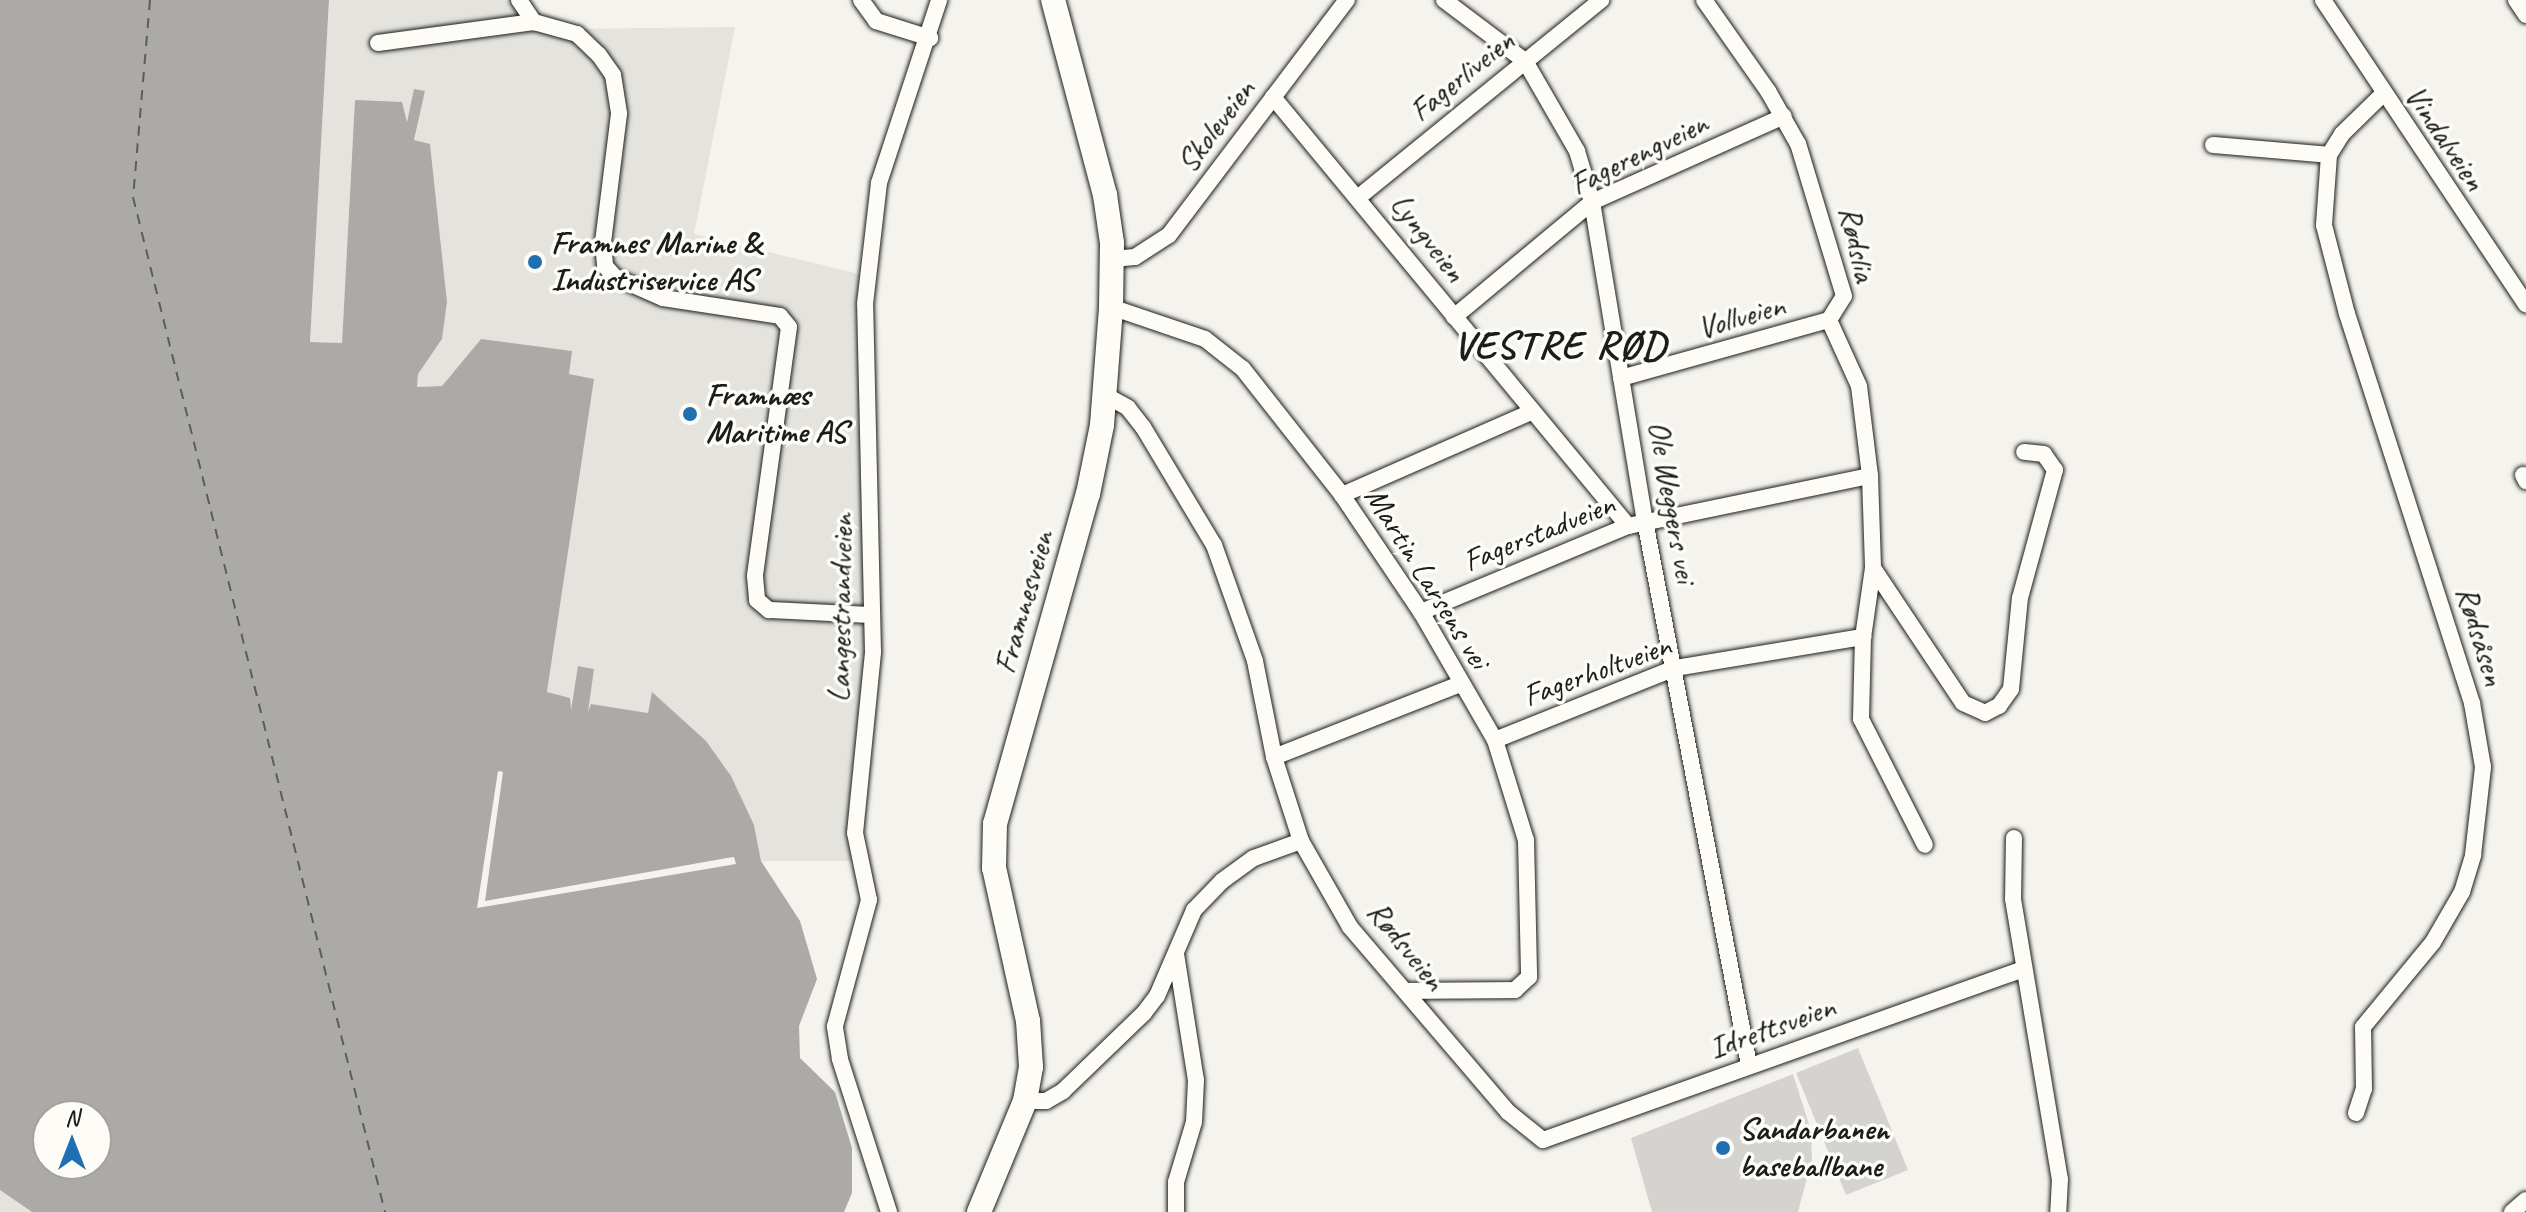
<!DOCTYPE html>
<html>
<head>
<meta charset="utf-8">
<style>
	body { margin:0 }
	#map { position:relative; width:2526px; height:1212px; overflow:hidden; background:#f4f3ee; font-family:Caveat,sans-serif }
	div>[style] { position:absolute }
	.built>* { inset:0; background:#e4e3de }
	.green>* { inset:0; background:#d4d3cf }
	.water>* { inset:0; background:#abaaa6 }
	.pier>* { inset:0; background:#f4f3ee }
	.ferry>* { height:2px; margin-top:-1px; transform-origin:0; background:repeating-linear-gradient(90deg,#5c5c5a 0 10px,transparent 0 18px) }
	.roads { filter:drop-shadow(0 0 2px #1c1c1c) drop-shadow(0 0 2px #1c1c1c) }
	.street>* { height:16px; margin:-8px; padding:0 8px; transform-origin:8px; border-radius:8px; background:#fdfcf7 }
	.secondary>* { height:24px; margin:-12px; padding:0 12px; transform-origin:12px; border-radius:12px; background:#fdfcf7 }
	.dots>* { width:22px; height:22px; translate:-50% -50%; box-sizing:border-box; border:4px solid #fdfcf7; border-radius:50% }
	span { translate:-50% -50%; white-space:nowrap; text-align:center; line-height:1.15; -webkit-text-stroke:7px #fdfcf7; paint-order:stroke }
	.street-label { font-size:32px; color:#1c1c1c }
	.poi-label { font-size:32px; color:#1c1c1c; font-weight:700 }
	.left { translate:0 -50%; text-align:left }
	.district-label { font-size:40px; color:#1c1c1c; font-weight:700; letter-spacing:2px }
	.north { position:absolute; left:32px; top:1100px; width:80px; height:80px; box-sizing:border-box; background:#fdfcf7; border:2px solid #a3a29f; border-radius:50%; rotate:0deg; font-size:22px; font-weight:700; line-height:32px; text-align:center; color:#1c1c1c }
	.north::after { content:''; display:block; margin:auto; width:28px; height:36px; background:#1f6fb2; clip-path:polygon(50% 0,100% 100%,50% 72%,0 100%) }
</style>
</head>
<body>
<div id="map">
	<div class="built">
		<div style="clip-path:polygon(329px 0,520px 0,534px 22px,565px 29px,735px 27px,694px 234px,867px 276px,873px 652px,858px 861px,761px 861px,754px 825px,652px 694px,648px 713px,591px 704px,587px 712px,594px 669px,579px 666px,571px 710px,547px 693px,594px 379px,569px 374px,571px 351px,481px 339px,442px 386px,417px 387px,418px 374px,442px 339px,447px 302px,430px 144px,414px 141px,425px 91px,414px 90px,407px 122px,355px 100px,342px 343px,310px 342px)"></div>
		<div style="clip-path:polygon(0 1190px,32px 1212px,0 1212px)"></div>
	</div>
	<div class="green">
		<div style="clip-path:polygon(1858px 1048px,1908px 1170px,1846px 1195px,1796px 1073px)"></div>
		<div style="clip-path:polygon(1793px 1074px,1811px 1131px,1812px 1159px,1798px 1212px,1652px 1212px,1631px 1138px)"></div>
	</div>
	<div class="water">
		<div style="clip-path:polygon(evenodd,0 0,329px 0,310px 342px,342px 343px,355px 100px,402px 102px,407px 122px,414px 89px,425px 91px,414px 140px,430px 144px,447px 302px,442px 339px,418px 374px,417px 387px,442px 386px,481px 339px,572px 351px,569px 374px,594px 379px,547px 692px,570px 698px,571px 710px,578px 666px,594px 669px,588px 712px,591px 704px,648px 713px,652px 692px,706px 741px,731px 776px,754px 825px,761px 861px,800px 921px,817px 979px,799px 1026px,800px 1058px,835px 1092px,852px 1148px,852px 1193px,844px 1212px,32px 1212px,0 1190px,0 0,48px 1116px,96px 1116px,96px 1164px,48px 1164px,48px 1116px)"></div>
	</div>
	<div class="pier">
		<div style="clip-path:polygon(498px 771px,503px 772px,485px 901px,727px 858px,734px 857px,736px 864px,477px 908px)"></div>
	</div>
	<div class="ferry">
		<div style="left:150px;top:0;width:198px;rotate:94.9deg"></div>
		<div style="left:133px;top:197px;width:1046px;rotate:76.06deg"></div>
	</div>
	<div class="roads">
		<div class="street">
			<div style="left:519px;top:0;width:27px;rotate:56deg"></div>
			<div style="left:861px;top:0;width:26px;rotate:54deg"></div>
			<div style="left:876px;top:21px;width:57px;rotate:17.5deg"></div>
			<div style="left:1444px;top:0;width:101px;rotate:37deg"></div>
			<div style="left:1525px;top:61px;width:104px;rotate:60deg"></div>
			<div style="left:1577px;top:151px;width:53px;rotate:73.6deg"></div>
			<div style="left:1592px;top:202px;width:323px;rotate:80.6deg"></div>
			<div style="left:1645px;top:521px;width:554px;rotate:79.18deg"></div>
			<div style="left:2323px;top:0;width:366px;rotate:56.3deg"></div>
			<div style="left:2516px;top:0;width:18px;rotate:56deg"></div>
			<div style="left:378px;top:43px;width:157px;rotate:-7.7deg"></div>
			<div style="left:534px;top:22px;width:45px;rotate:15.6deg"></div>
			<div style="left:577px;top:34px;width:30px;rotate:44deg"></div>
			<div style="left:599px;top:55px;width:24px;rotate:55deg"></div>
			<div style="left:613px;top:75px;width:39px;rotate:81deg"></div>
			<div style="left:619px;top:114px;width:129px;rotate:97.1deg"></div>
			<div style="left:603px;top:242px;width:24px;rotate:85deg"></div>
			<div style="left:605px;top:266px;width:15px;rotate:48deg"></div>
			<div style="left:615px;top:277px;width:52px;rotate:23.6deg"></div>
			<div style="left:663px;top:298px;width:118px;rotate:8.7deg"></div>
			<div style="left:780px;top:316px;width:14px;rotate:51deg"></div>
			<div style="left:789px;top:327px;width:251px;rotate:97.8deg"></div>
			<div style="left:755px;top:576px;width:24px;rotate:85deg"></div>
			<div style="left:757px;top:600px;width:16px;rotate:40deg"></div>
			<div style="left:769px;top:610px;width:103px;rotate:2.8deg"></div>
			<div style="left:1273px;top:97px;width:557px;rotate:50.39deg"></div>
			<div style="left:2213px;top:145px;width:116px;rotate:4.9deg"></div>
			<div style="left:1360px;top:196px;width:311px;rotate:-39.1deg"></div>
			<div style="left:1112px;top:259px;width:23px;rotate:-5deg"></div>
			<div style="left:1135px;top:257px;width:40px;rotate:-32.9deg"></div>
			<div style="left:1169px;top:235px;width:295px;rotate:-52.9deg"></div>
			<div style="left:1111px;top:307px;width:99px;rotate:18.8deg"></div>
			<div style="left:1205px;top:339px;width:48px;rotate:38.3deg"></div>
			<div style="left:1243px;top:369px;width:160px;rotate:51.8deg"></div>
			<div style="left:1342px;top:495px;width:141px;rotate:56deg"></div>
			<div style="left:1421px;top:612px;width:148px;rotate:60deg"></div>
			<div style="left:1495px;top:740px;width:105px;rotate:72.8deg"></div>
			<div style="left:1526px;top:840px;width:137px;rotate:88.7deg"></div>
			<div style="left:1529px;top:977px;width:19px;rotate:137deg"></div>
			<div style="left:1515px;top:990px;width:109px;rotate:179.5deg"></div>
			<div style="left:1454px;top:317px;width:180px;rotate:-39.8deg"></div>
			<div style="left:1592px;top:202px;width:210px;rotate:-24.1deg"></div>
			<div style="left:1829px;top:320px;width:72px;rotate:65.6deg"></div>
			<div style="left:1859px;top:386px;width:91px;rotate:83deg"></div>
			<div style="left:1870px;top:476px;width:92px;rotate:88.1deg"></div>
			<div style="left:1873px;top:568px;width:70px;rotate:98.2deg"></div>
			<div style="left:1863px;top:637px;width:82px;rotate:91.4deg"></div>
			<div style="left:1861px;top:719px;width:141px;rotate:63.1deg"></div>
			<div style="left:1621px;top:378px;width:216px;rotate:-15.6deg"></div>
			<div style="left:1829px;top:320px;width:28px;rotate:-58deg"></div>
			<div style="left:1844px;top:296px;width:159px;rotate:-106.8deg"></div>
			<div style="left:1798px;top:144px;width:61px;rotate:-119.5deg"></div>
			<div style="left:1768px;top:91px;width:111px;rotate:-125.1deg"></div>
			<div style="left:1105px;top:395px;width:26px;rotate:29deg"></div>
			<div style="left:1128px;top:408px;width:24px;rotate:52deg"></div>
			<div style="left:1143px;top:427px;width:138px;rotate:59deg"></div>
			<div style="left:1214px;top:545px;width:123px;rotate:70.5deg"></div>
			<div style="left:1255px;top:661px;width:98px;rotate:78.8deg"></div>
			<div style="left:1274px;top:757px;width:88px;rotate:72.2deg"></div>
			<div style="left:1301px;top:841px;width:99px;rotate:60.3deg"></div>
			<div style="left:1350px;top:927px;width:243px;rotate:49.5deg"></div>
			<div style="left:1508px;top:1112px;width:45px;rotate:38.7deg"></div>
			<div style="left:1543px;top:1140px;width:507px;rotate:-19.58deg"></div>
			<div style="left:2523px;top:475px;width:7px;rotate:63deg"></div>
			<div style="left:1342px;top:495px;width:206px;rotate:-23.7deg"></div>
			<div style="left:1873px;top:568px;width:162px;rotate:56.3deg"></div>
			<div style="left:1963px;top:703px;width:24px;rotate:24deg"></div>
			<div style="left:1985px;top:713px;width:16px;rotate:-27deg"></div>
			<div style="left:1999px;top:706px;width:21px;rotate:-55deg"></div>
			<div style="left:2011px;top:689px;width:91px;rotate:-84.4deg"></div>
			<div style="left:2020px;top:598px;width:133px;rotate:-74.7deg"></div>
			<div style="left:2055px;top:470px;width:19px;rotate:-125deg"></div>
			<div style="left:2044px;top:454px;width:20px;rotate:-174deg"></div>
			<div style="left:1421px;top:612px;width:224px;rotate:-22.6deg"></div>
			<div style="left:1628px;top:526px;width:247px;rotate:-11.7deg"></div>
			<div style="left:1495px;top:740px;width:194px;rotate:-21.8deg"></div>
			<div style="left:1675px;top:668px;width:191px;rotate:-9.4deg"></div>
			<div style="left:1274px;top:757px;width:200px;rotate:-21.4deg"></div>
			<div style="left:2014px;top:838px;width:61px;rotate:90.9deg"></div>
			<div style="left:2013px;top:899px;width:284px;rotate:80.5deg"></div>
			<div style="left:2060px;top:1179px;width:33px;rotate:93deg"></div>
			<div style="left:1176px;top:954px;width:128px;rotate:81deg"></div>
			<div style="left:1196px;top:1080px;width:42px;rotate:92.7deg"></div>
			<div style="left:1194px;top:1122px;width:63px;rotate:106.7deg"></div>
			<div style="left:1176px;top:1182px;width:30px;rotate:90deg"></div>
			<div style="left:1025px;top:1101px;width:21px"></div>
			<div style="left:1046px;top:1101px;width:20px;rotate:-30deg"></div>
			<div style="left:1063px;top:1091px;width:112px;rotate:-43.9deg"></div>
			<div style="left:1144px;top:1013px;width:21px;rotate:-53deg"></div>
			<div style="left:1157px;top:996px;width:94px;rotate:-66.7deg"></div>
			<div style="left:1194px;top:910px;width:40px;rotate:-46deg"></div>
			<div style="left:1222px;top:881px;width:39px;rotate:-36deg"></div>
			<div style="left:1254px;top:858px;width:50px;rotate:-19.9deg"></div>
			<div style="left:2356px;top:1113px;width:25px;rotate:-72deg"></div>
			<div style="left:2364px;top:1089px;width:62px;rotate:-90.9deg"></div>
			<div style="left:2363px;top:1027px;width:110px;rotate:-50.5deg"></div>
			<div style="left:2433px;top:942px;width:58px;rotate:-59.9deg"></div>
			<div style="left:2462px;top:892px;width:39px;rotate:-73deg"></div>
			<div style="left:2473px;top:855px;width:89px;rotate:-83.5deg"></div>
			<div style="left:2483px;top:767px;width:65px;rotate:-99.8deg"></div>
			<div style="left:2472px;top:703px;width:409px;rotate:-107.8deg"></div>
			<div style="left:2347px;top:314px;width:92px;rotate:-104.5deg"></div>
			<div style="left:2324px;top:225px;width:70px;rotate:-85.9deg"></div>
			<div style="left:2329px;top:155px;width:25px;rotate:-58deg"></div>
			<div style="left:2342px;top:134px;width:56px;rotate:-44.3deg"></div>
			<div style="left:889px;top:1212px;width:161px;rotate:-107.8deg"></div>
			<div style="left:840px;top:1059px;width:33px;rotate:-99deg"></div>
			<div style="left:835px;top:1026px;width:131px;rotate:-74.9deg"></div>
			<div style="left:869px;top:900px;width:68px;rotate:-101.8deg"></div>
			<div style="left:855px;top:833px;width:182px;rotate:-84.3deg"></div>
			<div style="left:873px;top:652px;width:348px;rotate:-91.3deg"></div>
			<div style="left:865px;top:304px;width:122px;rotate:-83.4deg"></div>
			<div style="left:879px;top:183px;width:193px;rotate:-71.8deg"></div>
			<div style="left:2512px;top:1212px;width:18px;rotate:-41deg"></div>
		</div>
		<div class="secondary">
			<div style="left:979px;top:1212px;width:120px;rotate:-67.5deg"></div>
			<div style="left:1025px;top:1101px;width:35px;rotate:-80deg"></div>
			<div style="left:1031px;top:1067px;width:46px;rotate:-93.7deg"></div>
			<div style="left:1028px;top:1021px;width:157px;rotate:-102.5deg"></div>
			<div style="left:994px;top:868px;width:44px;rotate:-88.7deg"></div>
			<div style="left:995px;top:824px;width:343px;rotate:-74.3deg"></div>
			<div style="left:1088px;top:494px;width:70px;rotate:-78.5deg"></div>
			<div style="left:1102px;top:425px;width:118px;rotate:-85.6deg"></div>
			<div style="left:1111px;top:307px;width:64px;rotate:-89.1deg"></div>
			<div style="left:1112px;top:243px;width:49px;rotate:-98.3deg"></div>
			<div style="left:1105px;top:195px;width:202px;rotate:-104.9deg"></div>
		</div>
	</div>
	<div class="dots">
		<div style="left:535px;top:262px;background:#1f6fb2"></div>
		<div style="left:690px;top:414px;background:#1f6fb2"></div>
		<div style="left:1723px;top:1148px;background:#1f6fb2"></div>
	</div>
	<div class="street-label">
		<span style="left:1462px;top:76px;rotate:-39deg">Fagerliveien</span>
		<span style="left:1216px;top:126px;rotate:-53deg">Skoleveien</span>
		<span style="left:2445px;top:138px;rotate:56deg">Vindalveien</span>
		<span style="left:1639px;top:154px;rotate:-26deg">Fagerengveien</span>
		<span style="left:1428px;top:238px;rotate:52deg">Lyngveien</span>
		<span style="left:1857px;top:244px;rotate:77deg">Rødslia</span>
		<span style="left:1741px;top:317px;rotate:-16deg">Vollveien</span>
		<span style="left:1672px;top:502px;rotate:80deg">Ole Weggers vei</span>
		<span style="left:1539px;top:533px;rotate:-22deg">Fagerstadveien</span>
		<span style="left:1427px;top:578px;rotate:58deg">Martin Larsens vei</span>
		<span style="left:1024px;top:602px;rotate:-74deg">Framnesveien</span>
		<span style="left:841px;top:608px;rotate:-89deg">Langestrandveien</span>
		<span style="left:2480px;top:636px;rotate:73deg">Rødsåsen</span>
		<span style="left:1597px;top:671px;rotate:-20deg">Fagerholtveien</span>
		<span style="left:1406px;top:946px;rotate:51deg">Rødsveien</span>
		<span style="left:1772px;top:1028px;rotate:-20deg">Idrettsveien</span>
	</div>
	<div class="poi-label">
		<span class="left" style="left:551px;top:262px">Framnes Marine &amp;<br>Industriservice AS</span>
		<span class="left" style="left:706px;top:414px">Framnæs<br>Maritime AS</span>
		<span class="left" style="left:1739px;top:1148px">Sandarbanen<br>baseballbane</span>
	</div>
	<div class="district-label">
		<span style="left:1560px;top:345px">VESTRE RØD</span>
	</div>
	<div class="north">N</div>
</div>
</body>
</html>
